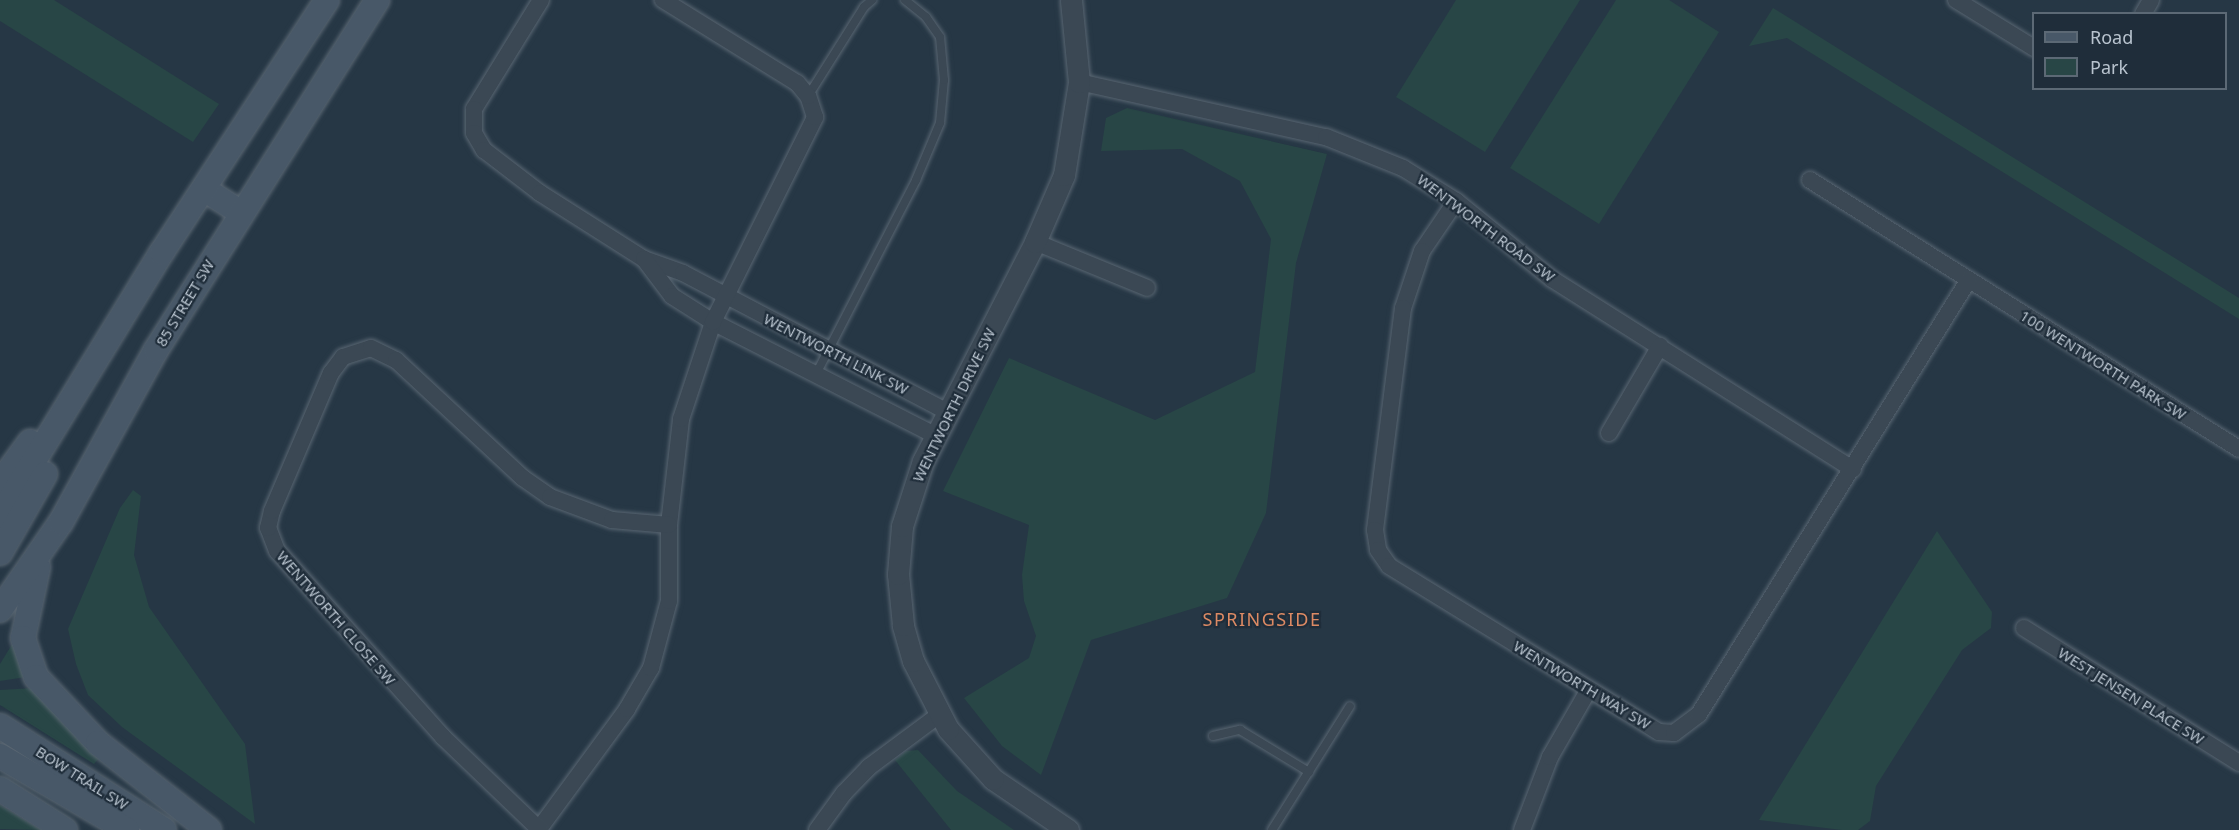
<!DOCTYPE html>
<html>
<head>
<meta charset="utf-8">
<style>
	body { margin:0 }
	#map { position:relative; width:2239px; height:830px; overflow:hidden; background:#263745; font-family:"Noto Sans",sans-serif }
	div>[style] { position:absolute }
	.green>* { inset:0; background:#284646 }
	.roads { filter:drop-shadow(0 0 2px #596672) drop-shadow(0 0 2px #596672) }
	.service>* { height:8px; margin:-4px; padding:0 4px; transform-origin:4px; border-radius:4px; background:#3b4854 }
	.minor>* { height:16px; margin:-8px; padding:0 8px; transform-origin:8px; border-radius:8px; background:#3b4854 }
	.tertiary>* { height:21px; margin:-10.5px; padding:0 10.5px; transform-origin:10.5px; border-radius:10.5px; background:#3b4854 }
	.secondary>* { height:24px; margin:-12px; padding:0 12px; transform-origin:12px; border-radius:12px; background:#485868 }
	span { translate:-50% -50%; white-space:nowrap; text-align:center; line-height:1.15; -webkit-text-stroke:4.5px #1f2d3a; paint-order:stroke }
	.street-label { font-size:15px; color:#b8c3ce }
	.quarter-label { font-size:18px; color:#dc8a64; letter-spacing:1.5px }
	.legend { position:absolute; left:2032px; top:12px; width:195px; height:78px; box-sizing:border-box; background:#1f2d3a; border:2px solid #5c6975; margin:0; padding:8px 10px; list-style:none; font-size:18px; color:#b8c3ce }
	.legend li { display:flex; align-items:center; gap:12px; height:30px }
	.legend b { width:30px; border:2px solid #5c6975 }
</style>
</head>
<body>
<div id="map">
	<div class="green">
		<div style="clip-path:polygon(0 0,54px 0,219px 104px,193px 142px,0 21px)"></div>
		<div style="clip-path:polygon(1456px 0,1580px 0,1485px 152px,1396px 97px)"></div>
		<div style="clip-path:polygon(1616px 0,1669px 0,1719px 32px,1599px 224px,1510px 168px)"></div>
		<div style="clip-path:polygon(1773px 8px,2239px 298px,2239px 319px,1787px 38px,1749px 46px)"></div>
		<div style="clip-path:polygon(1127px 108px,1327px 154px,1296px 263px,1266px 513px,1227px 598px,1091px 640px,1041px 775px,1002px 746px,964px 698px,1029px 658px,1036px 636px,1024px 601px,1022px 575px,1029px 525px,943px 491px,1009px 358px,1155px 420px,1255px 372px,1271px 239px,1240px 181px,1182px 149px,1101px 151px,1106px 118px)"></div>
		<div style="clip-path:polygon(133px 490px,141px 496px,134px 555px,149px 607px,245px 744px,255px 824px,122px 727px,88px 695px,76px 664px,68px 629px,120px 508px)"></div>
		<div style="clip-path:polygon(1937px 531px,1992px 612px,1991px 628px,1962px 650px,1876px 786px,1870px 821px,1858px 830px,1842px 830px,1759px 820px)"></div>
		<div style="clip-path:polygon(16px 638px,26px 677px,0 681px,0 664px)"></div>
		<div style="clip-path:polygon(34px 688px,100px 757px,94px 764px,0 705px,0 690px)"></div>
		<div style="clip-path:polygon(918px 750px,957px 791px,1014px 830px,951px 830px,895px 760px,906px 751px)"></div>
		<div style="clip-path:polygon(0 805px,41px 830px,0 829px)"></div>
	</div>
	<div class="roads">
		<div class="service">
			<div style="left:808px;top:96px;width:105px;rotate:-57.8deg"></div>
			<div style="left:864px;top:7px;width:11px;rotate:-41deg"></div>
			<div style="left:816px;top:374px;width:218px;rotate:-62.7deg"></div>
			<div style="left:916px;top:180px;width:62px;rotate:-67.2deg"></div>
			<div style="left:940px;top:123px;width:43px;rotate:-84.7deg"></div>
			<div style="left:944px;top:80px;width:43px;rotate:-95.3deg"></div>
			<div style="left:940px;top:37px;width:24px;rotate:-125deg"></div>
			<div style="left:926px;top:17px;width:27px;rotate:-141deg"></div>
			<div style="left:1213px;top:736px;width:28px;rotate:-13deg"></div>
			<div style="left:1240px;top:730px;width:81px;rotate:31.3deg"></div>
			<div style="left:1272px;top:830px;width:146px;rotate:-57.8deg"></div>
		</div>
		<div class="minor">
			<div style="left:541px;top:0;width:128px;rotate:121.6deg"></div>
			<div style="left:474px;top:109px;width:24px;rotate:90deg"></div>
			<div style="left:474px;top:133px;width:20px;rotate:60deg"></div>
			<div style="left:484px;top:150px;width:71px;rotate:37.5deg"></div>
			<div style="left:540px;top:193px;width:123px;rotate:32.4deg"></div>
			<div style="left:644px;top:259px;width:41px;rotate:19.7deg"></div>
			<div style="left:683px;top:273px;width:299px;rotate:27.7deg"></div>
			<div style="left:1956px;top:0;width:92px;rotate:31.6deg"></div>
			<div style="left:2143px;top:14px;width:16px;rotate:-60deg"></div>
			<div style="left:1079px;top:82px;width:253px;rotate:12.6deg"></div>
			<div style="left:1326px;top:137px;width:83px;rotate:21.9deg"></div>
			<div style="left:1403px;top:168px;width:62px;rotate:31.9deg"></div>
			<div style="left:1456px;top:201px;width:124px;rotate:39.1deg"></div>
			<div style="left:1552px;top:279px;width:356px;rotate:32.3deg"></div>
			<div style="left:1810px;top:180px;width:506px;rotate:32.09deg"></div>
			<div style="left:1456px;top:201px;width:60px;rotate:124.2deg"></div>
			<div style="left:1422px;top:251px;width:60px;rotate:108.4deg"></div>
			<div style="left:1403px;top:308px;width:224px;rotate:97.2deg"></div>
			<div style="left:1375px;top:530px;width:20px;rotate:81deg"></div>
			<div style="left:1378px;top:550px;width:19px;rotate:55deg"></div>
			<div style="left:1389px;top:566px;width:317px;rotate:31.6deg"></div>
			<div style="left:1659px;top:732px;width:15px;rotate:4deg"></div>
			<div style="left:1674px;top:733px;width:31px;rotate:-37deg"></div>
			<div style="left:1699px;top:714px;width:510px;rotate:-58.15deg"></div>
			<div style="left:1035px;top:242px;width:121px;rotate:22.3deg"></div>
			<div style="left:644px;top:259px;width:46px;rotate:52.9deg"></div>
			<div style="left:672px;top:296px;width:49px;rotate:32.4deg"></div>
			<div style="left:713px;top:322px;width:249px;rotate:27deg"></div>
			<div style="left:1609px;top:433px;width:101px;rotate:-59.6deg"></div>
			<div style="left:2024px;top:628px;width:254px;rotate:32.1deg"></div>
			<div style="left:539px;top:829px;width:149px;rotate:-53.7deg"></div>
			<div style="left:627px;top:709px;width:48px;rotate:-59.7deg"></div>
			<div style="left:651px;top:668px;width:69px;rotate:-75deg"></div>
			<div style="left:669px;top:601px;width:76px;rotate:-90deg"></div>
			<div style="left:669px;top:525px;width:107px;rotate:-83.5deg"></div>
			<div style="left:681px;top:419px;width:102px;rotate:-71.7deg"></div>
			<div style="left:713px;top:322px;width:229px;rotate:-63.5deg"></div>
			<div style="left:815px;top:117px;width:22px;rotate:-108deg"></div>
			<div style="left:808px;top:96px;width:17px;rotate:-130deg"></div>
			<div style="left:797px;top:83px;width:158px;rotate:-148.2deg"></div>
			<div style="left:540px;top:830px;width:134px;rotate:-136.2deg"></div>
			<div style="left:443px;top:737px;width:249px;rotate:-131.7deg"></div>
			<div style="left:277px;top:551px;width:25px;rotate:-111deg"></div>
			<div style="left:268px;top:528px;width:17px;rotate:-77deg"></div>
			<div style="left:272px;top:511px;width:150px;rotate:-66.9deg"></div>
			<div style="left:331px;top:373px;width:20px;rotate:-53deg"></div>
			<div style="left:343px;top:357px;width:29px;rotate:-18deg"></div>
			<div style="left:371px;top:348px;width:28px;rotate:26deg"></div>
			<div style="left:396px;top:360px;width:173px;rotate:42.9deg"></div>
			<div style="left:523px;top:478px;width:33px;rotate:35deg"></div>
			<div style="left:550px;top:497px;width:66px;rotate:20.4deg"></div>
			<div style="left:612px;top:520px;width:57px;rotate:5deg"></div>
			<div style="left:817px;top:830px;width:46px;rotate:-53.9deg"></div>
			<div style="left:844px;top:793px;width:36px;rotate:-46deg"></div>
			<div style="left:869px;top:767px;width:89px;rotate:-36.7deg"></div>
			<div style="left:1522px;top:830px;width:78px;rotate:-69deg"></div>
			<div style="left:1550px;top:757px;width:76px;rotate:-60.1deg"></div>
		</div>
		<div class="tertiary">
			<div style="left:1068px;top:830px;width:91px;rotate:-145.8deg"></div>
			<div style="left:993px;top:779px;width:67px;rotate:-132deg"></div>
			<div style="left:948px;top:729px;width:76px;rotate:-117.2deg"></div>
			<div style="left:913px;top:661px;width:37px;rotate:-106deg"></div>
			<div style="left:903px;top:625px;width:51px;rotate:-95.6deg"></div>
			<div style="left:898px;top:574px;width:48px;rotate:-85.2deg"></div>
			<div style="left:902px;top:526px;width:68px;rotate:-72.1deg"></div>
			<div style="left:923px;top:461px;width:246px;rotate:-62.9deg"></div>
			<div style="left:1035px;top:242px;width:73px;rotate:-66.6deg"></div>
			<div style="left:1064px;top:175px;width:94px;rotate:-80.8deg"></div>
			<div style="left:1079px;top:82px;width:82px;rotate:-95.6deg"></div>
		</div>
		<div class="secondary">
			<div style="left:204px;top:189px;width:43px;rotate:32.6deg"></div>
			<div style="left:0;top:483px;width:51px;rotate:-53.8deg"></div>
			<div style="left:0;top:516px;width:310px;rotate:-58.5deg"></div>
			<div style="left:162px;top:252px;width:301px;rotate:-56.8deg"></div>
			<div style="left:0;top:553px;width:91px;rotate:-60.3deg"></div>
			<div style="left:38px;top:567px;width:73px;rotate:101.9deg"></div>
			<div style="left:23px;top:638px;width:41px;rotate:71.6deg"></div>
			<div style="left:36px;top:677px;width:91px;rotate:46.8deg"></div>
			<div style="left:98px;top:743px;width:141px;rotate:38.1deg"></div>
			<div style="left:0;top:610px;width:107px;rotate:-55.3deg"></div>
			<div style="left:61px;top:522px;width:196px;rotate:-61.1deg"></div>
			<div style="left:156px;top:350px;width:414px;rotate:-57.7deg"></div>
			<div style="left:0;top:726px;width:194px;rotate:32.4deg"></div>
			<div style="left:0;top:756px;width:147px;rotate:30.2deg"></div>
			<div style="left:0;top:789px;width:77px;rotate:32.2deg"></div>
		</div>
	</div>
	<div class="street-label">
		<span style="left:1486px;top:228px;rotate:37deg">WENTWORTH ROAD SW</span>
		<span style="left:185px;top:303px;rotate:-59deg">85 STREET SW</span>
		<span style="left:836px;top:354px;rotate:27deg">WENTWORTH LINK SW</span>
		<span style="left:2103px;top:365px;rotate:32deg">100 WENTWORTH PARK SW</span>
		<span style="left:954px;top:405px;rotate:-64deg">WENTWORTH DRIVE SW</span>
		<span style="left:336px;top:618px;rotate:49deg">WENTWORTH CLOSE SW</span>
		<span style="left:1582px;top:685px;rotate:31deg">WENTWORTH WAY SW</span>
		<span style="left:2131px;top:696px;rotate:32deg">WEST JENSEN PLACE SW</span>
		<span style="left:82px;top:778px;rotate:32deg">BOW TRAIL SW</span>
	</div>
	<div class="quarter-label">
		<span style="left:1262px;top:619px">SPRINGSIDE</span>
	</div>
	<ul class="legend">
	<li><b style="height:8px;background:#485868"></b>Road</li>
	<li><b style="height:16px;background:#284646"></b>Park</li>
	</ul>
</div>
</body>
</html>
